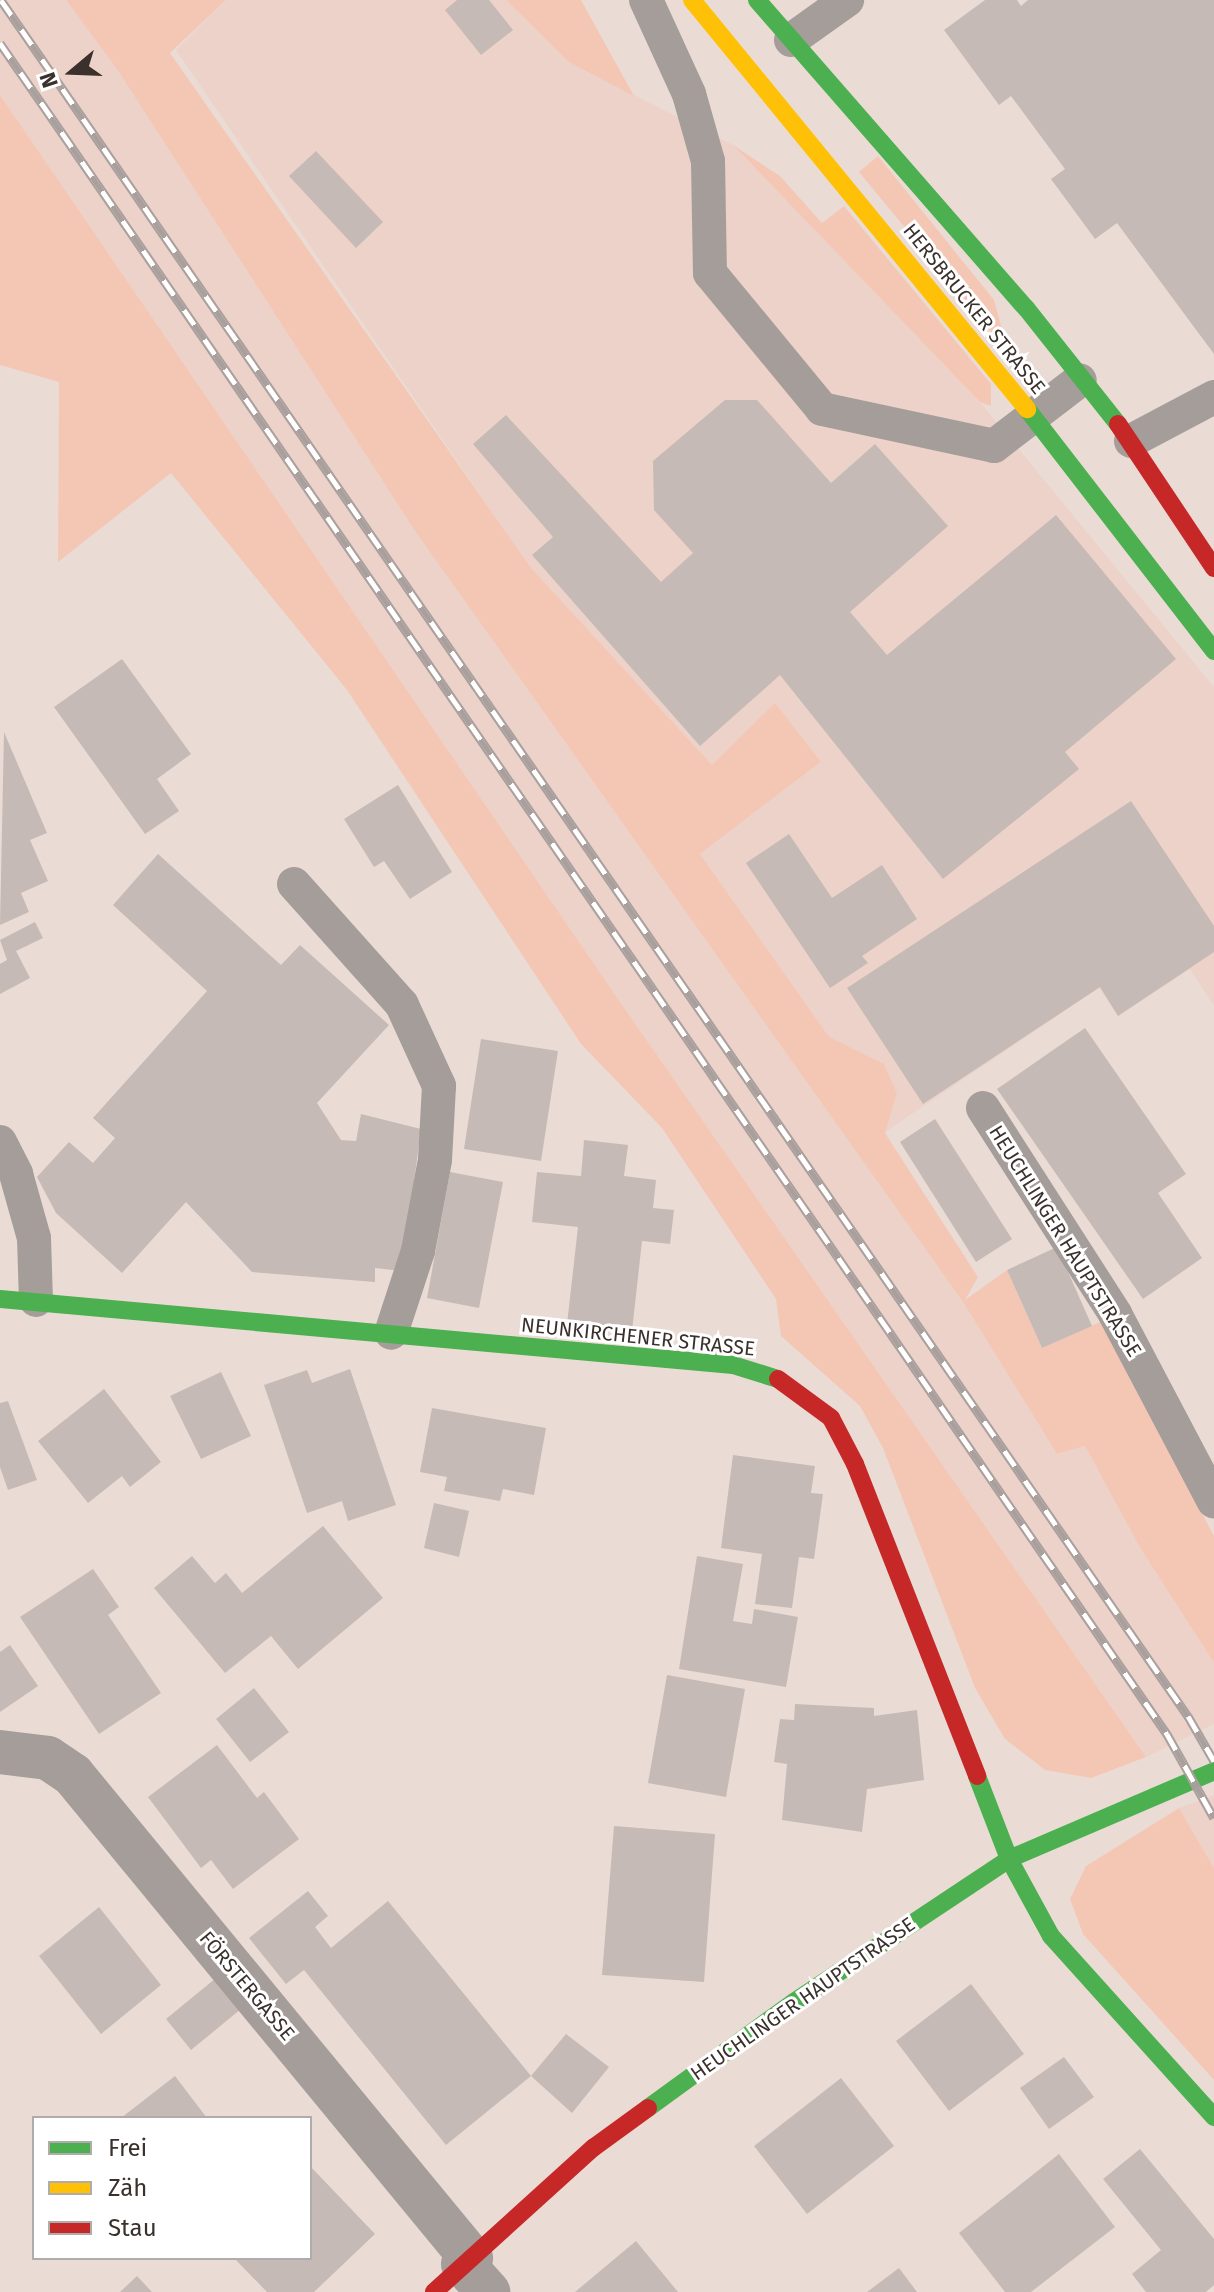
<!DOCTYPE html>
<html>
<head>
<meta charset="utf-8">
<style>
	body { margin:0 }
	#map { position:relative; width:1214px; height:2292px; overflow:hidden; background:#eadcd5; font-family:"Fira Sans",sans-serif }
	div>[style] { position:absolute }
	.built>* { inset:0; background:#ecd2c8 }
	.green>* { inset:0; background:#f4c7b5 }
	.building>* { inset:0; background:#c5bab5 }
	.lane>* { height:34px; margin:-17px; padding:0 17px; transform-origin:17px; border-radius:17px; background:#a49d9a }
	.street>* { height:44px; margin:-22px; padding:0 22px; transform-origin:22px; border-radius:22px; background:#a49d9a }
	.fast>* { height:18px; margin:-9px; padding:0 9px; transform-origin:9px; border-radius:9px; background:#4caf50 }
	.slow>* { height:18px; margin:-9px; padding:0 9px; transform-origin:9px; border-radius:9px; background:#ffc107 }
	.jam>* { height:18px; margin:-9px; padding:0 9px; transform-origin:9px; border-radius:9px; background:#c62828 }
	.rail>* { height:9px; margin-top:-4.5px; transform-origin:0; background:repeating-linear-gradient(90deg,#fff 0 18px,#a9a09e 0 36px); box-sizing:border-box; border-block:2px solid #a9a09e }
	span { translate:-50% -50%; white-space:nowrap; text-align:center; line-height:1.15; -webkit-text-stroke:6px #fff; paint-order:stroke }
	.street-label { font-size:20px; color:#3a302c }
	.legend { position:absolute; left:32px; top:2116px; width:280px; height:144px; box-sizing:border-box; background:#fff; border:2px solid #b0acab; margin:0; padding:10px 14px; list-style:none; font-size:24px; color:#3a302c }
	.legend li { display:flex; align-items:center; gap:16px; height:40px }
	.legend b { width:40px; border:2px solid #b0acab }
	.north { position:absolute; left:32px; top:32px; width:80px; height:80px; -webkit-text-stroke:6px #fff; paint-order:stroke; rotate:251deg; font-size:22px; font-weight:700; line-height:32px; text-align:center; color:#3a302c }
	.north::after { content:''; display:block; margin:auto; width:28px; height:36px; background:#3a302c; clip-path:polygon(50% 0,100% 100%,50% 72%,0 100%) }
</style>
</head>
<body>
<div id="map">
	<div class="built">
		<div style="clip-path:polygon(0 0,66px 0,117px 68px,415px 531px,963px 1302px,1057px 1454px,1085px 1446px,1139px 1546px,1214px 1663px,1214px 1724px,1146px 1757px,618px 999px,0 95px)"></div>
		<div style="clip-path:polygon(226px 0,506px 0,569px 62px,733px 145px,980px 402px,1214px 687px,1214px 1006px,1190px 969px,1118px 1016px,1099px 988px,885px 1132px,897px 1093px,884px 1064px,829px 1038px,700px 854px,820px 763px,713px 766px,531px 569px,176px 50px)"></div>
		<div style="clip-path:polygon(1214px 1795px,1214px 1868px,1179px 1808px)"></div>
	</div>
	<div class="green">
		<div style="clip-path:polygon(66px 0,226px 0,170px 53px,531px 568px,712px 765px,775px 703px,821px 762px,700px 854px,829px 1037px,884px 1064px,897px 1093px,885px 1133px,978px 1277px,965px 1300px,1007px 1270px,1042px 1348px,1100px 1322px,1214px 1536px,1214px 1663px,1139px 1546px,1085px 1446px,1057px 1454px,963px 1302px,415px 531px,117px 69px)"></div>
		<div style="clip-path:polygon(506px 0,581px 0,634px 96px,569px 62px)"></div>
		<div style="clip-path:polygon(0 95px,618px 999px,1146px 1757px,1091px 1778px,1045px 1770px,1005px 1739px,975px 1688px,883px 1448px,860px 1406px,781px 1336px,776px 1299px,662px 1128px,581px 1044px,347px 690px,171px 473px,58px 562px,59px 382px,0 365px)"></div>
		<div style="clip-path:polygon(733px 145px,780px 176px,822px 223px,844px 206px,991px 384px,991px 406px,980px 402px)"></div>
		<div style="clip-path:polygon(878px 156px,994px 300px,1002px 329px,991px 332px,859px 172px)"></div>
		<div style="clip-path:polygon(1179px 1808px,1214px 1868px,1214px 2080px,1083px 1934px,1070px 1899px,1086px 1866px)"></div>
	</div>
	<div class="building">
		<div style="clip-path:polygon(457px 0,489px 0,513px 30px,481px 55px,445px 10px)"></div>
		<div style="clip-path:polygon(985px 0,1017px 0,1021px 6px,1028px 0,1214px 0,1214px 354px,1117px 223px,1095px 239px,1051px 179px,1065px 169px,1011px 96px,999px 105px,944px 30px)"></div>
		<div style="clip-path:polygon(316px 151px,383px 222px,356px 248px,289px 176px)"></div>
		<div style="clip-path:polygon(725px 400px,757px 400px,831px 483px,875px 444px,948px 526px,850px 612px,887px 655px,1056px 515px,1176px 659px,1065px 752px,1079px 769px,943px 879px,780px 675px,700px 746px,532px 555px,553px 537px,473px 444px,506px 415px,661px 582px,693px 553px,654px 510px,653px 461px)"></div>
		<div style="clip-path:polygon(122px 659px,191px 754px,157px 779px,179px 811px,145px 834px,54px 707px)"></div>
		<div style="clip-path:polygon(4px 732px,47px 833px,30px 840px,48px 881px,21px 893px,29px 912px,0 925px)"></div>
		<div style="clip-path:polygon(398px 785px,452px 872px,410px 899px,384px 861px,374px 867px,344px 819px)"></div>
		<div style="clip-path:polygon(1131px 801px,1214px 926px,1214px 952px,1118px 1016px,1100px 987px,923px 1104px,847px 988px)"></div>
		<div style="clip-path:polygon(789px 834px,832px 898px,882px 865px,917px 919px,862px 956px,868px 963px,830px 988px,746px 863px)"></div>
		<div style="clip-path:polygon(158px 854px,281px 965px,300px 945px,389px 1025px,317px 1103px,341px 1140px,356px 1141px,361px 1114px,421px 1129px,402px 1271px,375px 1268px,375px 1282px,252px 1272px,186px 1202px,122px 1273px,56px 1213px,37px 1177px,69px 1142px,93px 1163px,115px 1138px,93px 1118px,207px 991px,113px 905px)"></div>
		<div style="clip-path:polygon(35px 922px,43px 938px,16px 951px,30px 978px,0 994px,0 964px,7px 960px,0 940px)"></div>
		<div style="clip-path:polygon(1085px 1028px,1186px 1174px,1158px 1193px,1202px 1258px,1143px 1299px,997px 1089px)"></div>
		<div style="clip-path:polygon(481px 1039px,558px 1051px,541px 1161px,464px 1149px)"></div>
		<div style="clip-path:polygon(935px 1119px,1012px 1239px,976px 1262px,900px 1142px)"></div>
		<div style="clip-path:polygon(584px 1140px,628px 1145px,624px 1176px,656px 1180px,653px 1208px,674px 1210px,670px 1244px,642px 1241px,632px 1331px,567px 1324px,578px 1227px,532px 1222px,537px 1172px,581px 1176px)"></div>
		<div style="clip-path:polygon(450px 1172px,503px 1182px,479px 1308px,427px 1298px)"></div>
		<div style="clip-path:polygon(1057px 1247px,1092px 1326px,1042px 1348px,1007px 1270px)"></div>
		<div style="clip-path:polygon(350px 1369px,396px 1505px,348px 1521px,342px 1501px,307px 1513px,264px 1385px,307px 1370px,312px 1383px)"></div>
		<div style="clip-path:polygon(221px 1372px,251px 1436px,201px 1459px,170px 1396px)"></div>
		<div style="clip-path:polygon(104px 1389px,161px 1462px,130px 1487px,122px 1476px,88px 1503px,38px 1441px)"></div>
		<div style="clip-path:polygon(8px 1401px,37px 1480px,8px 1490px,0 1467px,0 1403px)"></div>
		<div style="clip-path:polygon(432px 1408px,546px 1428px,534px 1495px,503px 1489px,500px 1501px,444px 1491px,447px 1477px,420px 1472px)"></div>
		<div style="clip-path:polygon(733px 1455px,815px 1466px,811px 1493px,823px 1494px,814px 1559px,799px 1557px,792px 1608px,755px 1604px,762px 1554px,721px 1548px)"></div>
		<div style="clip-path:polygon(434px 1503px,469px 1511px,459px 1557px,424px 1548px)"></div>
		<div style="clip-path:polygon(323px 1526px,383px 1598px,298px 1669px,271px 1636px,225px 1673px,154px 1588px,192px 1556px,215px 1583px,226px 1573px,242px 1593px)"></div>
		<div style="clip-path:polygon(697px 1556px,743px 1564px,733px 1621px,752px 1624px,754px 1609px,798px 1617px,786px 1687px,679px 1669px)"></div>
		<div style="clip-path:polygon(93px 1569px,119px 1607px,108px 1615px,161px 1693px,99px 1734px,20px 1617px)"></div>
		<div style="clip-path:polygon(10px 1645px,38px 1686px,0 1712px,0 1652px)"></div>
		<div style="clip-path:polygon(667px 1675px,745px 1689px,726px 1797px,648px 1783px)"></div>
		<div style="clip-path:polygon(254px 1688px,289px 1732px,250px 1762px,216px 1719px)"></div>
		<div style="clip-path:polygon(795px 1704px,874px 1708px,874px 1716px,917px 1710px,924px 1780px,867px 1789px,862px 1832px,782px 1820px,787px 1764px,774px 1762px,780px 1719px,794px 1720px)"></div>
		<div style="clip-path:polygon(217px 1745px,257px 1798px,264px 1792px,299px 1839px,233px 1889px,211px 1860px,201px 1868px,148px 1797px)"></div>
		<div style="clip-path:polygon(614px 1826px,715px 1834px,704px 1982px,602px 1975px)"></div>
		<div style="clip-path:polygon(308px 1891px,328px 1916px,315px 1927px,331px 1948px,388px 1901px,531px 2076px,446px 2145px,304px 1970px,286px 1984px,249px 1938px)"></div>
		<div style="clip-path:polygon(99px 1907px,161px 1985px,101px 2034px,39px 1956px)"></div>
		<div style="clip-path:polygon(216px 1978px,241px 2009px,191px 2050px,166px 2019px)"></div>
		<div style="clip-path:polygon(971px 1984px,1024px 2054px,949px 2111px,896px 2041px)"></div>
		<div style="clip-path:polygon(566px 2034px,609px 2067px,572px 2113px,531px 2076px)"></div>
		<div style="clip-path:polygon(1064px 2057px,1094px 2097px,1049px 2129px,1020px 2088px)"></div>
		<div style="clip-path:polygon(175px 2076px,207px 2118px,121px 2118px)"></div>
		<div style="clip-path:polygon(841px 2078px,894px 2146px,807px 2214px,754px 2146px)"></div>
		<div style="clip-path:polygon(1140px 2149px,1214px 2239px,1214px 2285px,1206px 2292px,1146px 2292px,1132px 2274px,1161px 2250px,1103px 2179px)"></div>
		<div style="clip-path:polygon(1059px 2154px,1115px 2227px,1031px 2292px,1005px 2292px,959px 2233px)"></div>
		<div style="clip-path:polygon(310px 2166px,375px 2234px,314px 2292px,267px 2292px,234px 2258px,310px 2258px)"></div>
		<div style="clip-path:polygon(636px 2241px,678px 2292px,575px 2292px)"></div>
		<div style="clip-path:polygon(899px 2268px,917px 2292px,867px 2292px)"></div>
		<div style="clip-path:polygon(137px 2276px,152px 2292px,120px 2292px)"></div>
	</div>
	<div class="lane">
		<div style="left:646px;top:0;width:103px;rotate:65.4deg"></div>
		<div style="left:689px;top:94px;width:70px;rotate:74.2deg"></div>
		<div style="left:708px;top:161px;width:112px;rotate:89deg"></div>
		<div style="left:710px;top:273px;width:176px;rotate:50.5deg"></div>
		<div style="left:822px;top:409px;width:176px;rotate:12.1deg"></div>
		<div style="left:994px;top:446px;width:108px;rotate:-37.5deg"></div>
		<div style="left:791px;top:40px;width:69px;rotate:-35.5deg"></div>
		<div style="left:1131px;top:441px;width:94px;rotate:-27.9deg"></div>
		<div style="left:294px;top:884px;width:162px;rotate:48.2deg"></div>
		<div style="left:402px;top:1005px;width:89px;rotate:65.4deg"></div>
		<div style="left:439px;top:1086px;width:74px;rotate:93.1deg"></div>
		<div style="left:435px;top:1160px;width:93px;rotate:100.6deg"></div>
		<div style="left:418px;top:1251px;width:86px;rotate:108.2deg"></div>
		<div style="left:983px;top:1108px;width:245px;rotate:57.3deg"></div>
		<div style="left:1115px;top:1314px;width:212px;rotate:62.2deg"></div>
		<div style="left:0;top:1142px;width:36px;rotate:63deg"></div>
		<div style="left:16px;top:1174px;width:66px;rotate:74.3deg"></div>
		<div style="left:34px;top:1238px;width:62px;rotate:88.2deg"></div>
	</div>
	<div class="street">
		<div style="left:0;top:1752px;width:48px;rotate:7.1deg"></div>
		<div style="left:48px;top:1758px;width:30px;rotate:34deg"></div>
		<div style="left:73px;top:1775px;width:626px;rotate:50.51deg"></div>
		<div style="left:463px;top:2264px;width:38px;rotate:48deg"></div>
	</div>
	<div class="fast">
		<div style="left:757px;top:0;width:409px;rotate:48.9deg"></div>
		<div style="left:1026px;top:308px;width:148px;rotate:51.6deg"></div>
		<div style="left:1027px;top:409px;width:306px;rotate:52.3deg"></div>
		<div style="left:0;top:1299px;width:736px;rotate:5.15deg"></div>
		<div style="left:733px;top:1365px;width:47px;rotate:17.3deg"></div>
		<div style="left:977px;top:1776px;width:89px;rotate:68.9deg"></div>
		<div style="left:1009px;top:1859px;width:88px;rotate:61.4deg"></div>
		<div style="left:1051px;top:1936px;width:244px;rotate:48deg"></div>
		<div style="left:648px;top:2108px;width:180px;rotate:-36deg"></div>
		<div style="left:794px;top:2002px;width:258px;rotate:-33.6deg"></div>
		<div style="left:1009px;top:1859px;width:223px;rotate:-23.2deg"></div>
	</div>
	<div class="slow">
		<div style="left:692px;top:0;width:529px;rotate:50.68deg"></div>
	</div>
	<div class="jam">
		<div style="left:1118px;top:424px;width:173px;rotate:56.3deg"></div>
		<div style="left:778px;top:1379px;width:66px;rotate:36.3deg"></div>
		<div style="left:831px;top:1418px;width:52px;rotate:62.4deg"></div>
		<div style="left:855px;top:1464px;width:335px;rotate:68.6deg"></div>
		<div style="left:434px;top:2292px;width:215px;rotate:-42.2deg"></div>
		<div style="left:593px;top:2148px;width:68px;rotate:-36deg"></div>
	</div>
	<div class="rail">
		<div style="left:1px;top:0;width:2087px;rotate:55.33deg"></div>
		<div style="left:1188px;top:1716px;width:52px;rotate:60deg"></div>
		<div style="left:0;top:43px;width:2055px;rotate:55.39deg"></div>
		<div style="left:1167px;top:1734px;width:96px;rotate:60.8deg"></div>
	</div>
	<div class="street-label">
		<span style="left:974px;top:309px;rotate:51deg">HERSBRUCKER STRASSE</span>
		<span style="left:1065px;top:1241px;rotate:58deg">HEUCHLINGER HAUPTSTRASSE</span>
		<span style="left:638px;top:1337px;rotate:6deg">NEUNKIRCHENER STRASSE</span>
		<span style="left:247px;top:1986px;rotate:50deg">FÖRSTERGASSE</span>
		<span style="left:803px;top:1999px;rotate:-35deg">HEUCHLINGER HAUPTSTRASSE</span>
	</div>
	<ul class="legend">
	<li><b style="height:10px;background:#4caf50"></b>Frei</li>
	<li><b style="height:10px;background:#ffc107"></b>Zäh</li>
	<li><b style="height:10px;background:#c62828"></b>Stau</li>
	</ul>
	<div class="north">N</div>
</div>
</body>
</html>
